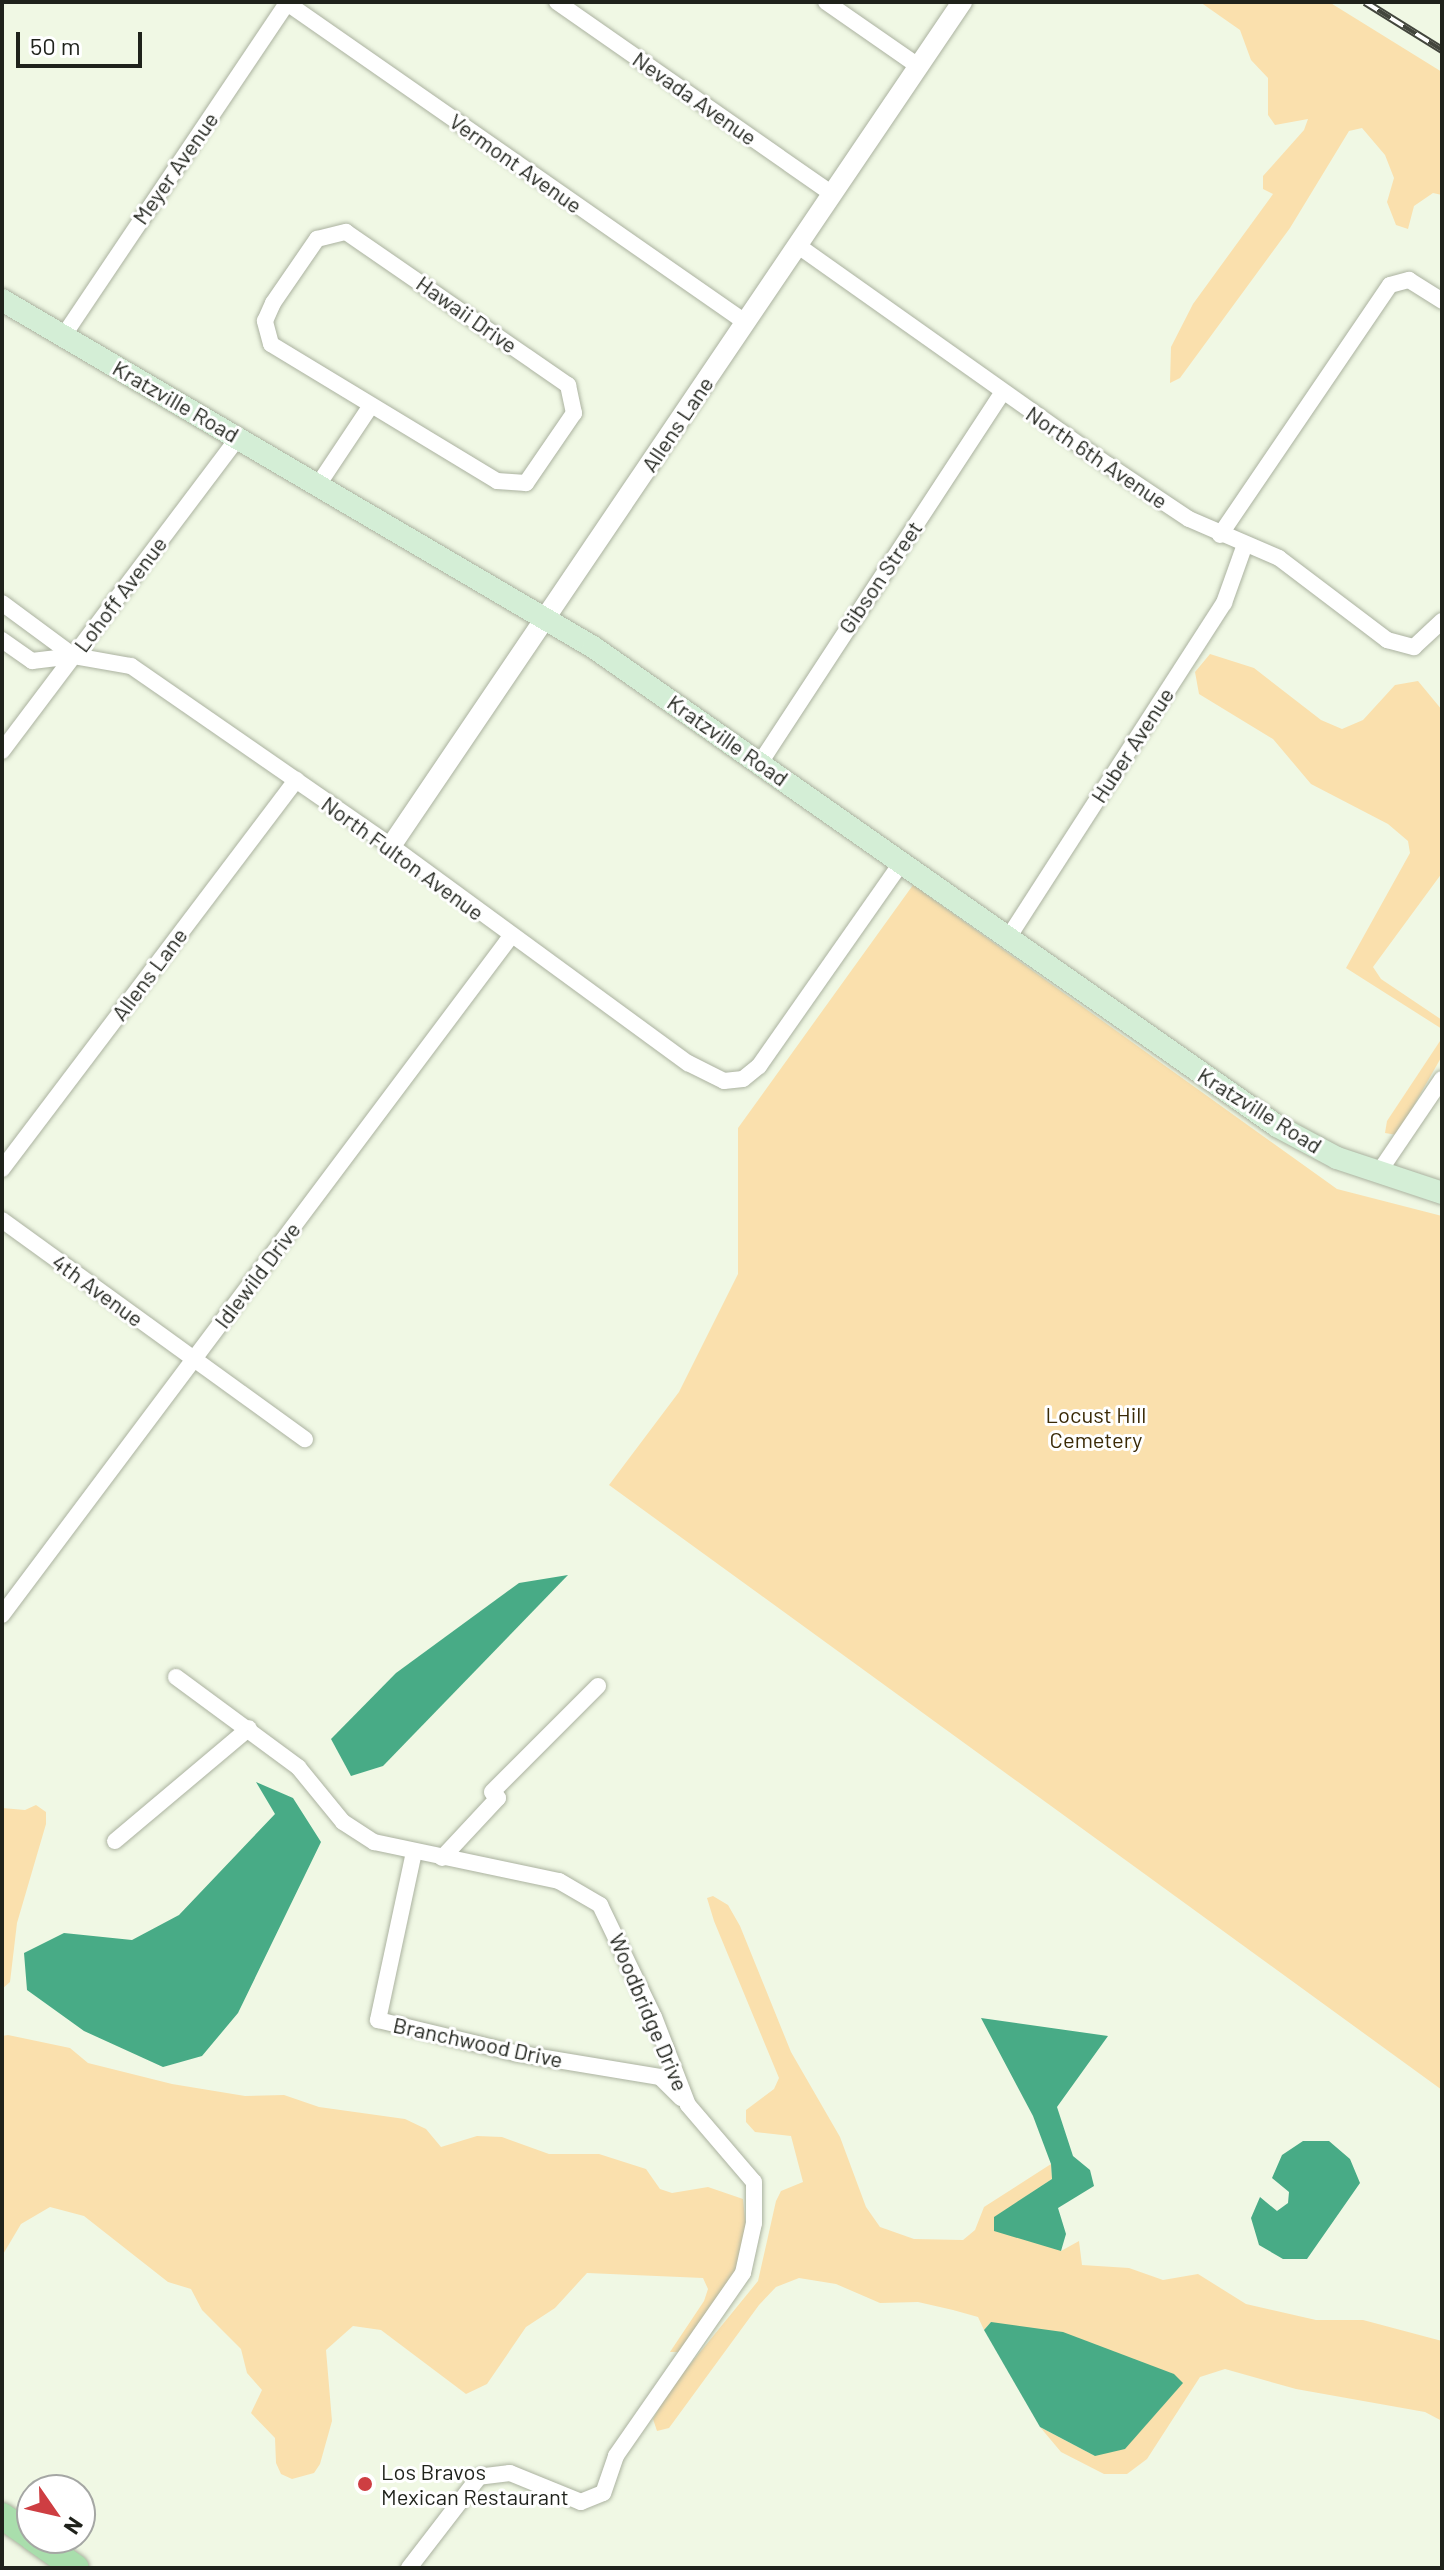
<!DOCTYPE html>
<html>
<head>
<meta charset="utf-8">
<style>
	body { margin:0 }
	#map { position:relative; width:1444px; height:2570px; overflow:hidden; background:#f0f8e4; font-family:Barlow,sans-serif }
	div>[style] { position:absolute }
	.green>* { inset:0; background:#fae0ad }
	.water>* { inset:0; background:#48ab86 }
	.roads { filter:drop-shadow(0 0 2px #abb2a0) drop-shadow(0 0 2px #abb2a0) }
	.minor>* { height:16px; margin:-8px; padding:0 8px; transform-origin:8px; border-radius:8px; background:#fff }
	.tertiary>* { height:20px; margin:-10px; padding:0 10px; transform-origin:10px; border-radius:10px; background:#fff }
	.secondary>* { height:22px; margin:-11px; padding:0 11px; transform-origin:11px; border-radius:11px; background:#d4eed6 }
	.primary>* { height:26px; margin:-13px; padding:0 13px; transform-origin:13px; border-radius:13px; background:#a9deac }
	.rail>* { height:8px; margin-top:-4px; transform-origin:0; background:repeating-linear-gradient(90deg,#fff 0 15px,#43463d 0 30px); box-sizing:border-box; border-block:2px solid #43463d }
	.dots>* { width:22px; height:22px; translate:-50% -50%; box-sizing:border-box; border:4px solid #fff; border-radius:50% }
	span { translate:-50% -50%; white-space:nowrap; text-align:center; line-height:1.15; -webkit-text-stroke:6px #fff; paint-order:stroke }
	.street-label { font-size:22px; color:#1f221b }
	.park-label { font-size:22px; color:#3a2a06 }
	.poi-label { font-size:22px; color:#1f221b }
	.left { translate:0 -50%; text-align:left }
	.frame { position:absolute; inset:0; border:4px solid #1f221b; pointer-events:none }
	.north { position:absolute; left:16px; top:2474px; width:80px; height:80px; box-sizing:border-box; background:#fff; border:2px solid #a5a7a4; border-radius:50%; rotate:124deg; font-size:22px; font-weight:700; line-height:32px; text-align:center; color:#1f221b }
	.north::after { content:''; display:block; margin:auto; width:28px; height:36px; background:#ce3e42; clip-path:polygon(50% 0,100% 100%,50% 72%,0 100%) }
	.scale { position:absolute; left:16px; top:32px; width:126px; height:36px; box-sizing:border-box; border:4px solid #1f221b; border-top:0; padding-left:10px; font-size:24px; line-height:28px; white-space:nowrap; color:#1f221b; -webkit-text-stroke:6px #fff; paint-order:stroke }
</style>
</head>
<body>
<div id="map">
	<div class="green">
		<div style="clip-path:polygon(1200px 2px,1329px 2px,1442px 72px,1442px 195px,1433px 193px,1414px 206px,1408px 229px,1396px 225px,1387px 202px,1394px 178px,1385px 155px,1362px 128px,1349px 131px,1290px 228px,1180px 378px,1170px 383px,1171px 347px,1193px 304px,1273px 194px,1263px 189px,1263px 176px,1304px 130px,1308px 119px,1275px 125px,1268px 115px,1268px 78px,1251px 60px,1240px 30px)"></div>
		<div style="clip-path:polygon(1210px 654px,1254px 668px,1321px 720px,1342px 729px,1363px 720px,1395px 685px,1418px 681px,1442px 710px,1442px 873px,1373px 967px,1381px 979px,1442px 1020px,1442px 1029px,1346px 968px,1410px 853px,1408px 841px,1388px 824px,1311px 784px,1273px 739px,1199px 694px,1195px 672px)"></div>
		<div style="clip-path:polygon(913px 885px,1337px 1189px,1442px 1216px,1442px 2090px,609px 1485px,679px 1392px,738px 1274px,738px 1128px)"></div>
		<div style="clip-path:polygon(1442px 1038px,1442px 1056px,1397px 1135px,1385px 1133px,1387px 1121px)"></div>
		<div style="clip-path:polygon(36px 1805px,46px 1812px,46px 1824px,17px 1923px,10px 1982px,2px 1989px,2px 1808px,25px 1810px)"></div>
		<div style="clip-path:polygon(713px 1896px,728px 1905px,740px 1926px,791px 2052px,840px 2137px,866px 2207px,880px 2227px,914px 2239px,963px 2240px,975px 2230px,984px 2207px,1051px 2164px,1052px 2179px,995px 2217px,1061px 2251px,1079px 2241px,1082px 2265px,1129px 2268px,1163px 2280px,1198px 2274px,1246px 2304px,1316px 2320px,1363px 2320px,1442px 2341px,1442px 2421px,1425px 2412px,1296px 2389px,1225px 2369px,1200px 2377px,1147px 2459px,1127px 2474px,1104px 2474px,1061px 2452px,1040px 2427px,1095px 2456px,991px 2322px,984px 2330px,978px 2317px,953px 2310px,918px 2302px,880px 2303px,836px 2284px,799px 2278px,776px 2287px,759px 2305px,669px 2428px,657px 2431px,653px 2419px,670px 2389px,758px 2281px,776px 2201px,781px 2191px,803px 2182px,791px 2136px,755px 2132px,746px 2122px,746px 2110px,774px 2089px,779px 2078px,714px 1921px,707px 1898px)"></div>
		<div style="clip-path:polygon(8px 2035px,70px 2048px,88px 2063px,172px 2084px,245px 2096px,284px 2095px,319px 2107px,405px 2119px,426px 2129px,441px 2147px,477px 2136px,502px 2137px,549px 2154px,599px 2154px,646px 2169px,660px 2189px,672px 2193px,708px 2187px,743px 2199px,748px 2247px,711px 2318px,681px 2352px,670px 2352px,704px 2301px,708px 2289px,703px 2278px,587px 2273px,555px 2308px,526px 2327px,487px 2384px,466px 2394px,381px 2330px,353px 2326px,326px 2350px,332px 2421px,320px 2464px,314px 2473px,292px 2479px,281px 2474px,276px 2463px,275px 2438px,251px 2413px,262px 2390px,247px 2373px,241px 2349px,202px 2310px,191px 2289px,168px 2282px,84px 2216px,50px 2207px,21px 2224px,2px 2256px,2px 2036px)"></div>
	</div>
	<div class="water">
		<div style="clip-path:polygon(568px 1575px,383px 1766px,351px 1776px,331px 1739px,396px 1673px,519px 1583px)"></div>
		<div style="clip-path:polygon(256px 1782px,293px 1798px,321px 1842px,238px 2013px,202px 2056px,163px 2067px,84px 2031px,27px 1990px,24px 1953px,64px 1933px,132px 1940px,179px 1915px,275px 1814px)"></div>
		<div style="clip-path:polygon(981px 2018px,1108px 2036px,1057px 2107px,1073px 2156px,1090px 2170px,1094px 2186px,1058px 2208px,1066px 2234px,1061px 2251px,994px 2231px,994px 2217px,1052px 2179px,1051px 2164px,1033px 2116px)"></div>
		<div style="clip-path:polygon(1303px 2141px,1329px 2141px,1350px 2159px,1360px 2183px,1307px 2259px,1283px 2259px,1259px 2245px,1251px 2218px,1260px 2197px,1277px 2211px,1288px 2203px,1289px 2192px,1272px 2178px,1282px 2155px)"></div>
		<div style="clip-path:polygon(991px 2322px,1063px 2332px,1174px 2374px,1183px 2383px,1125px 2449px,1095px 2456px,1040px 2427px,984px 2330px)"></div>
	</div>
	<div class="roads">
		<div class="minor">
			<div style="left:557px;top:2px;width:335px;rotate:34.9deg"></div>
			<div style="left:826px;top:2px;width:112px;rotate:34.8deg"></div>
			<div style="left:287px;top:3px;width:558px;rotate:34.86deg"></div>
			<div style="left:346px;top:232px;width:270px;rotate:34.6deg"></div>
			<div style="left:568px;top:385px;width:29px;rotate:78deg"></div>
			<div style="left:574px;top:413px;width:85px;rotate:124.4deg"></div>
			<div style="left:526px;top:483px;width:29px;rotate:-176deg"></div>
			<div style="left:497px;top:481px;width:264px;rotate:-148.8deg"></div>
			<div style="left:271px;top:344px;width:24px;rotate:-105deg"></div>
			<div style="left:265px;top:321px;width:20px;rotate:-66deg"></div>
			<div style="left:273px;top:303px;width:78px;rotate:-55.5deg"></div>
			<div style="left:317px;top:239px;width:30px;rotate:-14deg"></div>
			<div style="left:797px;top:245px;width:381px;rotate:35.3deg"></div>
			<div style="left:1108px;top:465px;width:97px;rotate:33.7deg"></div>
			<div style="left:1189px;top:519px;width:98px;rotate:23.4deg"></div>
			<div style="left:1279px;top:558px;width:136px;rotate:37.2deg"></div>
			<div style="left:1387px;top:640px;width:28px;rotate:15deg"></div>
			<div style="left:1414px;top:647px;width:38px;rotate:-43deg"></div>
			<div style="left:64px;top:335px;width:401px;rotate:-56.1deg"></div>
			<div style="left:318px;top:485px;width:94px;rotate:-56.3deg"></div>
			<div style="left:1220px;top:535px;width:302px;rotate:-55.8deg"></div>
			<div style="left:1390px;top:285px;width:20px;rotate:-15deg"></div>
			<div style="left:1409px;top:280px;width:39px;rotate:32deg"></div>
			<div style="left:2px;top:603px;width:89px;rotate:36.4deg"></div>
			<div style="left:2px;top:640px;width:37px;rotate:35deg"></div>
			<div style="left:32px;top:661px;width:42px;rotate:-6.8deg"></div>
			<div style="left:74px;top:656px;width:58px;rotate:10deg"></div>
			<div style="left:131px;top:666px;width:316px;rotate:34.7deg"></div>
			<div style="left:391px;top:846px;width:368px;rotate:36.2deg"></div>
			<div style="left:688px;top:1063px;width:40px;rotate:26.6deg"></div>
			<div style="left:724px;top:1081px;width:19px;rotate:-6deg"></div>
			<div style="left:743px;top:1079px;width:21px;rotate:-39deg"></div>
			<div style="left:759px;top:1066px;width:248px;rotate:-55deg"></div>
			<div style="left:2px;top:751px;width:392px;rotate:-53deg"></div>
			<div style="left:760px;top:763px;width:442px;rotate:-56.8deg"></div>
			<div style="left:1008px;top:938px;width:399px;rotate:-57.2deg"></div>
			<div style="left:1224px;top:603px;width:59px;rotate:-70.3deg"></div>
			<div style="left:2px;top:1169px;width:488px;rotate:-52.9deg"></div>
			<div style="left:1379px;top:1172px;width:112px;rotate:-55.9deg"></div>
			<div style="left:2px;top:1220px;width:374px;rotate:35.9deg"></div>
			<div style="left:2px;top:1615px;width:849px;rotate:-53.14deg"></div>
			<div style="left:176px;top:1677px;width:152px;rotate:36.4deg"></div>
			<div style="left:298px;top:1767px;width:71px;rotate:50.7deg"></div>
			<div style="left:343px;top:1822px;width:37px;rotate:33deg"></div>
			<div style="left:374px;top:1842px;width:189px;rotate:11.9deg"></div>
			<div style="left:559px;top:1881px;width:48px;rotate:30.3deg"></div>
			<div style="left:600px;top:1905px;width:124px;rotate:64.3deg"></div>
			<div style="left:654px;top:2017px;width:94px;rotate:68.9deg"></div>
			<div style="left:688px;top:2105px;width:101px;rotate:49.4deg"></div>
			<div style="left:754px;top:2182px;width:41px;rotate:90deg"></div>
			<div style="left:754px;top:2223px;width:51px;rotate:102.4deg"></div>
			<div style="left:743px;top:2273px;width:223px;rotate:124.8deg"></div>
			<div style="left:616px;top:2456px;width:39px;rotate:109deg"></div>
			<div style="left:603px;top:2493px;width:24px;rotate:158deg"></div>
			<div style="left:581px;top:2502px;width:77px;rotate:-157.8deg"></div>
			<div style="left:510px;top:2473px;width:31px;rotate:173deg"></div>
			<div style="left:479px;top:2477px;width:115px;rotate:127.6deg"></div>
			<div style="left:115px;top:1841px;width:175px;rotate:-40.1deg"></div>
			<div style="left:414px;top:1852px;width:172px;rotate:102.1deg"></div>
			<div style="left:378px;top:2020px;width:141px;rotate:13.5deg"></div>
			<div style="left:515px;top:2053px;width:147px;rotate:9.4deg"></div>
			<div style="left:660px;top:2077px;width:30px;rotate:45deg"></div>
			<div style="left:442px;top:1858px;width:82px;rotate:-47deg"></div>
			<div style="left:498px;top:1798px;width:8px;rotate:-135deg"></div>
			<div style="left:492px;top:1792px;width:150px;rotate:-45deg"></div>
		</div>
		<div class="tertiary">
			<div style="left:391px;top:846px;width:1019px;rotate:-55.92deg"></div>
		</div>
		<div class="secondary">
			<div style="left:2px;top:300px;width:685px;rotate:30.42deg"></div>
			<div style="left:593px;top:647px;width:835px;rotate:35deg"></div>
			<div style="left:1277px;top:1126px;width:68px;rotate:28.1deg"></div>
			<div style="left:1337px;top:1158px;width:111px;rotate:18.4deg"></div>
		</div>
		<div class="primary">
			<div style="left:2px;top:2516px;width:37px;rotate:35deg"></div>
			<div style="left:33px;top:2538px;width:52px;rotate:34.9deg"></div>
		</div>
	</div>
	<div class="rail">
		<div style="left:1365px;top:2px;width:91px;rotate:31.9deg"></div>
	</div>
	<div class="dots">
		<div style="left:365px;top:2484px;background:#ce3e42"></div>
	</div>
	<div class="street-label">
		<span style="left:695px;top:98px;rotate:35deg">Nevada Avenue</span>
		<span style="left:516px;top:163px;rotate:35deg">Vermont Avenue</span>
		<span style="left:175px;top:168px;rotate:-55deg">Meyer Avenue</span>
		<span style="left:467px;top:314px;rotate:35deg">Hawaii Drive</span>
		<span style="left:176px;top:401px;rotate:30deg">Kratzville Road</span>
		<span style="left:677px;top:424px;rotate:-56deg">Allens Lane</span>
		<span style="left:1097px;top:457px;rotate:34deg">North 6th Avenue</span>
		<span style="left:880px;top:577px;rotate:-56deg">Gibson Street</span>
		<span style="left:120px;top:594px;rotate:-53deg">Lohoff Avenue</span>
		<span style="left:728px;top:740px;rotate:35deg">Kratzville Road</span>
		<span style="left:1132px;top:745px;rotate:-57deg">Huber Avenue</span>
		<span style="left:403px;top:858px;rotate:36deg">North Fulton Avenue</span>
		<span style="left:149px;top:974px;rotate:-53deg">Allens Lane</span>
		<span style="left:1260px;top:1110px;rotate:32deg">Kratzville Road</span>
		<span style="left:257px;top:1275px;rotate:-53deg">Idlewild Drive</span>
		<span style="left:98px;top:1290px;rotate:36deg">4th Avenue</span>
		<span style="left:649px;top:2012px;rotate:67deg">Woodbridge Drive</span>
		<span style="left:478px;top:2042px;rotate:12deg">Branchwood Drive</span>
	</div>
	<div class="park-label">
		<span style="left:1096px;top:1427px">Locust Hill<br>Cemetery</span>
	</div>
	<div class="poi-label">
		<span class="left" style="left:381px;top:2484px">Los Bravos<br>Mexican Restaurant</span>
	</div>
	<div class="frame"></div>
	<div class="north">N</div>
	<div class="scale">50 m</div>
</div>
</body>
</html>
